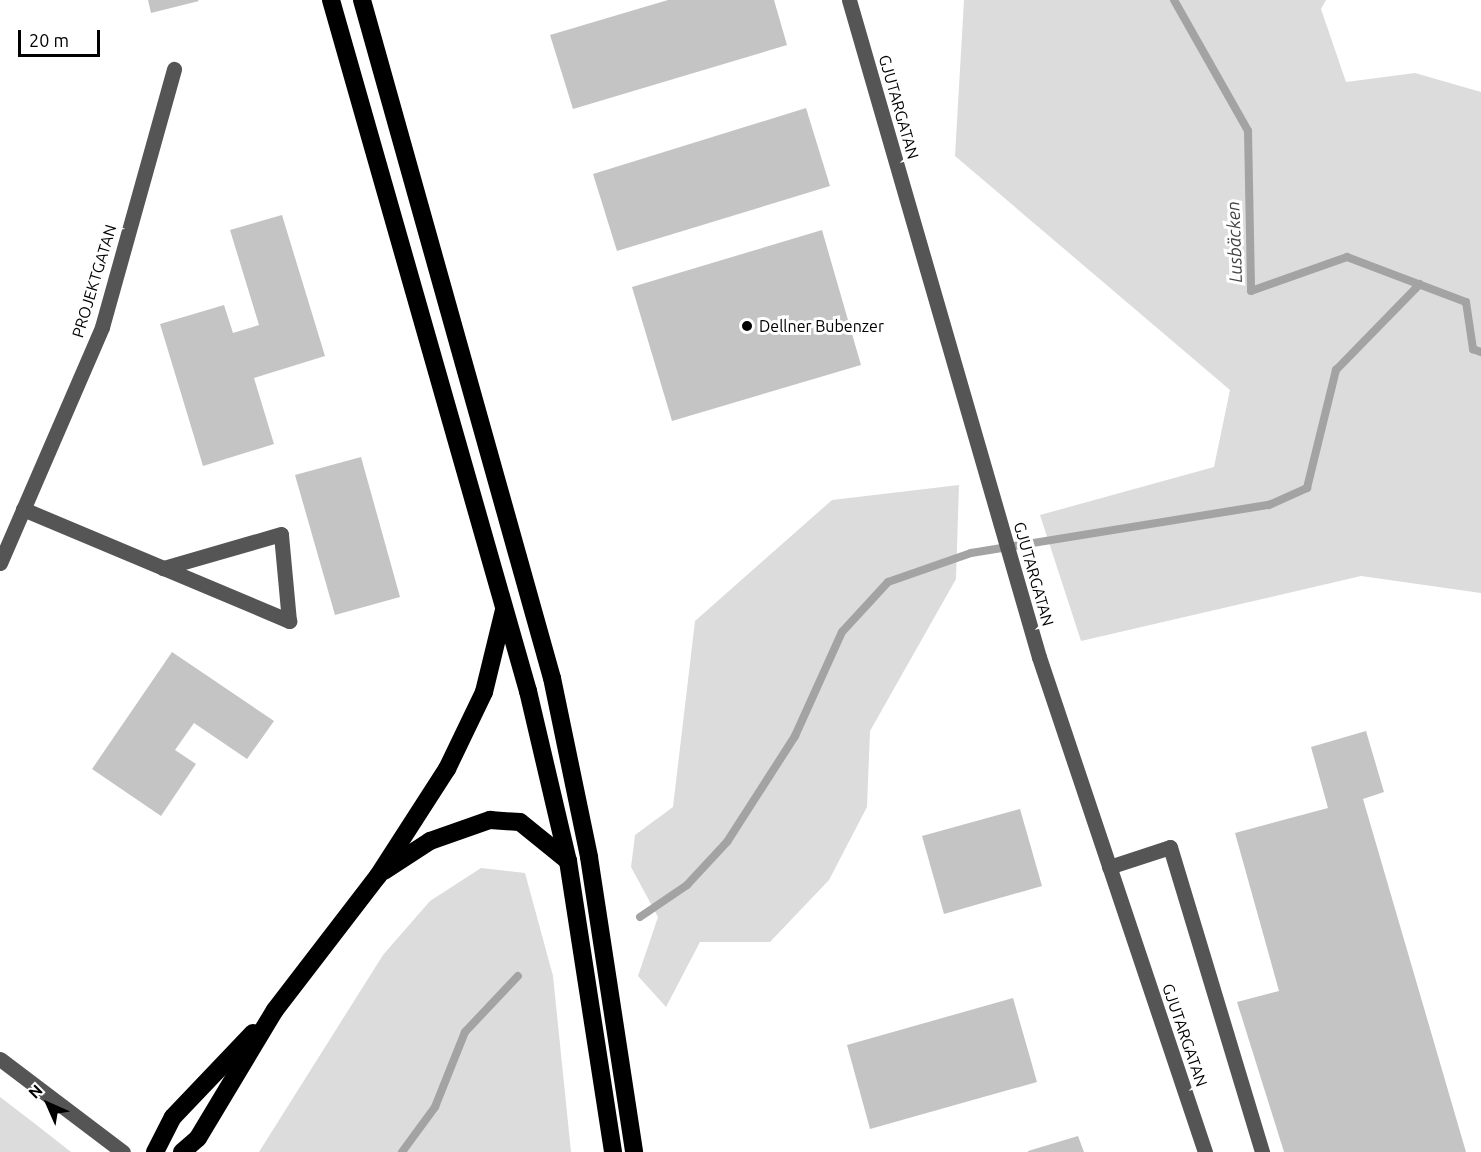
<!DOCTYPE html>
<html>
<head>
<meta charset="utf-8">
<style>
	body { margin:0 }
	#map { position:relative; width:1481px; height:1152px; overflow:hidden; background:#fff; font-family:Ubuntu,sans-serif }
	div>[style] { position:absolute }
	.green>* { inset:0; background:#dcdcdc }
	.stream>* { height:8px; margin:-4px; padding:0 4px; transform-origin:4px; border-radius:4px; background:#a3a3a3 }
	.building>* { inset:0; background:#c4c4c4 }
	.minor>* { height:15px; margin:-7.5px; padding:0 7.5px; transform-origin:7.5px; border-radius:7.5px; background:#555 }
	.highway>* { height:18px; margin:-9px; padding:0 9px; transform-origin:9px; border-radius:9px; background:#000 }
	.dots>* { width:16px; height:16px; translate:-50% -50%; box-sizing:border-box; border:3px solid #fff; border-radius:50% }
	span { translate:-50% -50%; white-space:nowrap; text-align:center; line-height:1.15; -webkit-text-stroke:6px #fff; paint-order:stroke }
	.street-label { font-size:16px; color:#000 }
	.poi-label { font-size:16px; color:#000 }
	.left { translate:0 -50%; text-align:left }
	.water-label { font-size:18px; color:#444; font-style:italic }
	.north { position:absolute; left:18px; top:1074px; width:60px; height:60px; -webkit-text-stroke:4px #fff; paint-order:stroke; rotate:315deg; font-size:16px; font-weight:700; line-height:24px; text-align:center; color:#000 }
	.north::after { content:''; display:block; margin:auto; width:21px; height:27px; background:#000; clip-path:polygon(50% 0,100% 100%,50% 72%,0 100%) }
	.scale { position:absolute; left:18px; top:30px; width:82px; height:27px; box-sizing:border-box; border:3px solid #000; border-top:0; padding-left:8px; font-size:18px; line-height:21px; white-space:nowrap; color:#000; -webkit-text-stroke:4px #fff; paint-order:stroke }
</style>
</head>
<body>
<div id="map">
	<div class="green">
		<div style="clip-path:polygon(964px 0,1326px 0,1321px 9px,1346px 82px,1415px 73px,1481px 92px,1481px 593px,1361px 576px,1081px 641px,1040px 515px,1214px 467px,1230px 390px,955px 156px)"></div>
		<div style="clip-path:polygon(959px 485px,956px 579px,870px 731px,867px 807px,829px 880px,770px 942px,700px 942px,666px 1007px,638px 976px,658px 917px,631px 867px,635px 835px,673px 807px,695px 621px,832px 500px)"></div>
		<div style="clip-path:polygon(481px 868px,525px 873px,553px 976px,571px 1152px,259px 1152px,383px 955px,430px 901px)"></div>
		<div style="clip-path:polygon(0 1097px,34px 1123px,71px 1152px,0 1152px)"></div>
	</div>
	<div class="stream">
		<div style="left:1174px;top:0;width:150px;rotate:60.5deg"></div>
		<div style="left:1248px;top:131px;width:160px;rotate:88.9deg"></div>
		<div style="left:1251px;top:291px;width:102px;rotate:-19.5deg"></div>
		<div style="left:1347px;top:257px;width:127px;rotate:20.7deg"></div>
		<div style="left:1466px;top:302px;width:48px;rotate:81.5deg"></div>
		<div style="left:1473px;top:349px;width:9px;rotate:21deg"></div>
		<div style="left:640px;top:917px;width:57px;rotate:-34.2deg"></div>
		<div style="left:687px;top:885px;width:59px;rotate:-47.1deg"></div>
		<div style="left:727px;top:842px;width:126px;rotate:-57.3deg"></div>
		<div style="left:795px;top:736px;width:114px;rotate:-65.7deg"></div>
		<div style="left:842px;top:632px;width:68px;rotate:-47.4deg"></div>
		<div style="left:888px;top:582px;width:88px;rotate:-19.3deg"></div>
		<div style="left:971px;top:553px;width:302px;rotate:-9.2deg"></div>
		<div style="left:1269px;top:505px;width:42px;rotate:-24.1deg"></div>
		<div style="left:1307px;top:488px;width:122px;rotate:-76.2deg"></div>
		<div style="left:1336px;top:370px;width:120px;rotate:-45.7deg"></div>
		<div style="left:402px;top:1152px;width:56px;rotate:-53.7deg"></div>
		<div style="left:435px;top:1107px;width:81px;rotate:-68.2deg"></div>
		<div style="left:465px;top:1032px;width:77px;rotate:-46.6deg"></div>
	</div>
	<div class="building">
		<div style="clip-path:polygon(148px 0,198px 0,199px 1px,151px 13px)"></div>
		<div style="clip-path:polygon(668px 0,774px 0,787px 45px,573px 109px,550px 35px)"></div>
		<div style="clip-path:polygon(806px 108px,830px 186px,617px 251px,593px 174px)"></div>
		<div style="clip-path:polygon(282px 215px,325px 356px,254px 378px,274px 444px,203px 466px,160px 324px,224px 305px,233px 333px,259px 325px,230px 230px)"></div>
		<div style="clip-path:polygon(822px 230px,861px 365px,672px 421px,632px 287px)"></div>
		<div style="clip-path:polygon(361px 457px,400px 597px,335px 615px,295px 475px)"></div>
		<div style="clip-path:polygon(172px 652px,274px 721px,247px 759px,194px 723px,175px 750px,196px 764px,161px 816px,92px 769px)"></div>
		<div style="clip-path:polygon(1366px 731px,1384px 792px,1363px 799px,1466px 1152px,1284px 1152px,1237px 1002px,1279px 991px,1235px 833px,1328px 808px,1311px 747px)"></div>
		<div style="clip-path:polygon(1020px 809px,1042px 886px,944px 914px,922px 836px)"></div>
		<div style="clip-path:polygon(1013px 998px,1037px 1082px,870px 1129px,847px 1045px)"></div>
		<div style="clip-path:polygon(1078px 1136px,1084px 1152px,1028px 1152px,1028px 1151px)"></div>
	</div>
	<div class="minor">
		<div style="left:849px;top:0;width:684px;rotate:73.87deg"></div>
		<div style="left:1039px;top:657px;width:522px;rotate:71.46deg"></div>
		<div style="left:23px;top:509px;width:289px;rotate:22.8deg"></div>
		<div style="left:289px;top:621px;width:87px;rotate:-95.3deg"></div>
		<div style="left:281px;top:534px;width:123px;rotate:163.9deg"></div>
		<div style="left:0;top:563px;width:257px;rotate:-66.6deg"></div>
		<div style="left:102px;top:327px;width:268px;rotate:-74.4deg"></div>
		<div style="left:1109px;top:867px;width:64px;rotate:-18.2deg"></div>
		<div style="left:1170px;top:847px;width:319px;rotate:73.2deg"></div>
		<div style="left:0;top:1059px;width:154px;rotate:37.1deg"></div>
	</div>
	<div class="highway">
		<div style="left:331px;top:0;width:719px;rotate:74.09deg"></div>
		<div style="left:528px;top:691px;width:175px;rotate:76.8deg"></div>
		<div style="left:568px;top:861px;width:294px;rotate:81.2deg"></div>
		<div style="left:362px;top:0;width:704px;rotate:74.35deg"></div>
		<div style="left:552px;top:678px;width:183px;rotate:78.3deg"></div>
		<div style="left:589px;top:857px;width:298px;rotate:81.3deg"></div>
		<div style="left:384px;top:871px;width:55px;rotate:-33.1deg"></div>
		<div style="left:430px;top:841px;width:64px;rotate:-19.3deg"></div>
		<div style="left:490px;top:820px;width:30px;rotate:4deg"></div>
		<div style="left:520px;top:822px;width:62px;rotate:39.1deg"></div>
		<div style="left:155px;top:1152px;width:39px;rotate:-63deg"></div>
		<div style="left:173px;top:1117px;width:116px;rotate:-46.4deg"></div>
		<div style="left:182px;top:1152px;width:21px;rotate:-41deg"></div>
		<div style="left:198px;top:1138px;width:149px;rotate:-59deg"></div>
		<div style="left:275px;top:1010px;width:169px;rotate:-52.5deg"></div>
		<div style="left:378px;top:876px;width:127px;rotate:-57.2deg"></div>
		<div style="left:447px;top:769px;width:85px;rotate:-64.3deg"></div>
		<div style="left:484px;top:692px;width:84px;rotate:-76.3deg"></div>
	</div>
	<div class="dots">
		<div style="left:747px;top:326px;background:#000"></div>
	</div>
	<div class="street-label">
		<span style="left:899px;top:107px;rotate:74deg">GJUTARGATAN</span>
		<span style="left:94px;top:281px;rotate:-73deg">PROJEKTGATAN</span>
		<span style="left:1034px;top:574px;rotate:74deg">GJUTARGATAN</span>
		<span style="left:1185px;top:1035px;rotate:71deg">GJUTARGATAN</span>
	</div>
	<div class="poi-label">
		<span class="left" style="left:759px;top:326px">Dellner Bubenzer</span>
	</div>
	<div class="water-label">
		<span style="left:1234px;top:242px;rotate:-92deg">Lusbäcken</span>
	</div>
	<div class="north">N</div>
	<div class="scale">20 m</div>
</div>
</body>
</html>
